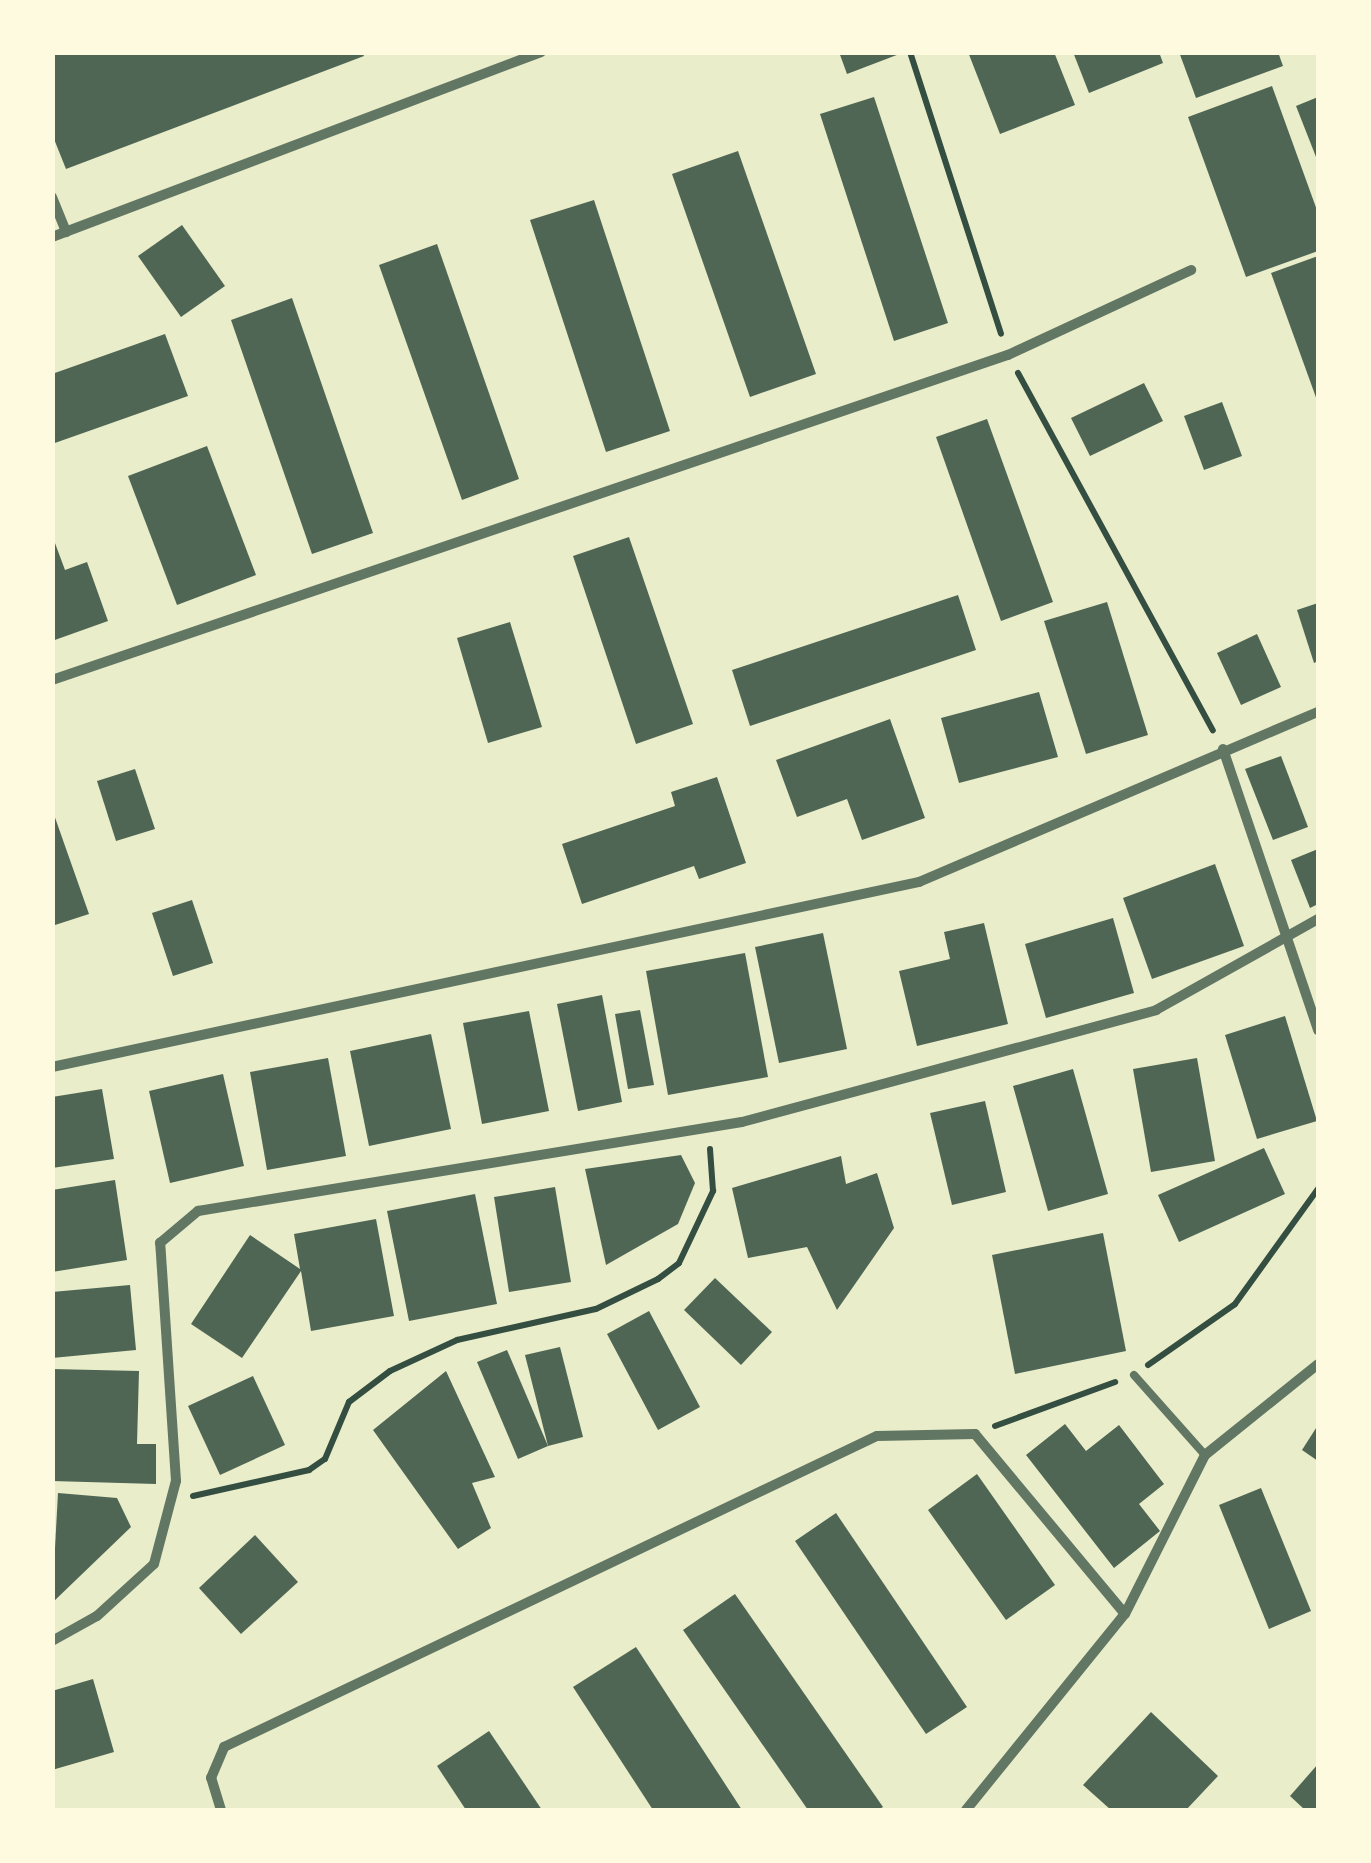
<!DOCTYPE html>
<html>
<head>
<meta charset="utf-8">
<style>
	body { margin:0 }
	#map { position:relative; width:1371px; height:1863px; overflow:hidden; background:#e9edc9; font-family:Montserrat,sans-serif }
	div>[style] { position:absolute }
	.building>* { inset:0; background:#4f6655 }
	.path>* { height:6px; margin:-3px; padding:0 3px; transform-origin:3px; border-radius:3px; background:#344e41 }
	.service>* { height:8px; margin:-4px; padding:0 4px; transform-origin:4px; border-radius:4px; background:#617663 }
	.minor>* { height:10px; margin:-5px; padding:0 5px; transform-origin:5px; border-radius:5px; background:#617663 }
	span { translate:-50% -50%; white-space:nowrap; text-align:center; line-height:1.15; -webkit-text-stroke:10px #fefae0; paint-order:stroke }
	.frame { position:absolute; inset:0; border:55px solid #fefae0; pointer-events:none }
</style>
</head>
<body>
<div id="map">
	<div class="building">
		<div style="clip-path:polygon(52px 52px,362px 52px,364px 56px,66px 169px,52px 134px)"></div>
		<div style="clip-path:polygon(839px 52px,902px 52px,902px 53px,847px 74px)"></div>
		<div style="clip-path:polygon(968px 52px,1054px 52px,1075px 105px,1000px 134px)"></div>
		<div style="clip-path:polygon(1073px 52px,1159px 52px,1163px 63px,1089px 93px)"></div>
		<div style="clip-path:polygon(1179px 52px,1278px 52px,1283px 66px,1196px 98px)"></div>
		<div style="clip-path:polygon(1272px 86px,1318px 213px,1318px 251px,1246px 277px,1188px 117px)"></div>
		<div style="clip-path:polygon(874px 97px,948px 323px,894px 341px,820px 114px)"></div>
		<div style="clip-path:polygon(1318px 97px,1318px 162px,1296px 106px)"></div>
		<div style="clip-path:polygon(738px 151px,816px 374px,750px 397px,672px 174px)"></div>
		<div style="clip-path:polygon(594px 200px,670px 431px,606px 452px,530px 220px)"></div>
		<div style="clip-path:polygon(182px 225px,225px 286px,181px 317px,138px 256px)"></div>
		<div style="clip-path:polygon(437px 244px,519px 479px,462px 500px,379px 265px)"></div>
		<div style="clip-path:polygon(1318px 256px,1318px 403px,1271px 273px)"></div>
		<div style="clip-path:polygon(292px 298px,373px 533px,312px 554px,231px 320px)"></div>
		<div style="clip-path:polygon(165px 334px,188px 396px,52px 444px,52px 374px)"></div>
		<div style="clip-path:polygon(1144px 383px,1163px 421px,1090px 456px,1071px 418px)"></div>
		<div style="clip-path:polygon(1222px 402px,1242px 456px,1204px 470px,1184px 416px)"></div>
		<div style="clip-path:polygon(987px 419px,1053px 602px,1001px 621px,936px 437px)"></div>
		<div style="clip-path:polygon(207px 446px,256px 575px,177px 605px,128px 476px)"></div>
		<div style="clip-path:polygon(52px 535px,65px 570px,87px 562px,108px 621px,52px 641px)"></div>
		<div style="clip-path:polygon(629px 537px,693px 724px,636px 744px,573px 556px)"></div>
		<div style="clip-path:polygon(958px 595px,976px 650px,750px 726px,732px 670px)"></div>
		<div style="clip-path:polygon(1107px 602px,1148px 735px,1086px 754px,1044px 621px)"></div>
		<div style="clip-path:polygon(1318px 603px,1318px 661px,1314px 663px,1297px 610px)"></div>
		<div style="clip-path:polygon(510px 622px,542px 727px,488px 743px,457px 638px)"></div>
		<div style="clip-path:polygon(1257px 634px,1281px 687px,1241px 705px,1217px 653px)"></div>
		<div style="clip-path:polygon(1039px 692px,1058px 757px,959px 783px,941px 718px)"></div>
		<div style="clip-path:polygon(890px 719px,925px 818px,862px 840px,847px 799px,797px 817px,776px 760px)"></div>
		<div style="clip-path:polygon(1281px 756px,1308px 827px,1273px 840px,1245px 769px)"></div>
		<div style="clip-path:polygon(135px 769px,155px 829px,116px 841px,97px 781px)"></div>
		<div style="clip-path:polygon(717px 777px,746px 863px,699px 879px,694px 866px,582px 904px,562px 844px,675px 806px,671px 792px)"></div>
		<div style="clip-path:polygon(52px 809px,89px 914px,52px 926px)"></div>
		<div style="clip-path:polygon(1318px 849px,1318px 904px,1310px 908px,1291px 860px)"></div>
		<div style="clip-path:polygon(1215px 864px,1244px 946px,1152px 979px,1123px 898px)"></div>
		<div style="clip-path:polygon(192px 900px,213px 963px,173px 976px,152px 913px)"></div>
		<div style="clip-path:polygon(1113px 918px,1134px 993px,1046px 1018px,1025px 944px)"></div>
		<div style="clip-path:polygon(984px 923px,1008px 1024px,917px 1046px,899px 971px,950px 959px,944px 932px)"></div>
		<div style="clip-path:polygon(823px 933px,847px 1049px,779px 1063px,755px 947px)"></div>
		<div style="clip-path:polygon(745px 953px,768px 1077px,668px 1095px,646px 971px)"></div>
		<div style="clip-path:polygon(602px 995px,622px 1102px,578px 1111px,557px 1004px)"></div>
		<div style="clip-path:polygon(640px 1010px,654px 1085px,628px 1089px,615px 1014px)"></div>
		<div style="clip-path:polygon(529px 1011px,549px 1111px,482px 1124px,463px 1023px)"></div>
		<div style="clip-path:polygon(1285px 1016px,1317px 1121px,1257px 1139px,1225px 1035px)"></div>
		<div style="clip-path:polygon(431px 1034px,451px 1129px,369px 1146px,350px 1051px)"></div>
		<div style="clip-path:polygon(328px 1058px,346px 1156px,267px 1170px,250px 1072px)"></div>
		<div style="clip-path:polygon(1197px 1058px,1215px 1161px,1151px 1172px,1133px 1069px)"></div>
		<div style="clip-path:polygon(1073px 1069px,1108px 1194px,1048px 1211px,1013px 1086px)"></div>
		<div style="clip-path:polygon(223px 1074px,244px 1166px,170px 1183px,149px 1091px)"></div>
		<div style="clip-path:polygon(102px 1089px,114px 1159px,52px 1168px,52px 1097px)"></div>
		<div style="clip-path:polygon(985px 1101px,1006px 1192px,952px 1205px,930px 1113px)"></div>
		<div style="clip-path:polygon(1264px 1148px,1285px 1194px,1179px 1242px,1158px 1195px)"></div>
		<div style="clip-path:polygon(681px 1155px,695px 1183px,678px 1224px,606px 1265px,585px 1169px)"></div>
		<div style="clip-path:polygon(841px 1156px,846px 1184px,877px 1173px,894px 1228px,837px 1310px,807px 1247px,748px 1258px,732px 1188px)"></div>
		<div style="clip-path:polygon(115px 1180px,127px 1260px,52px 1272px,52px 1190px)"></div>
		<div style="clip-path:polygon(555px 1187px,571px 1282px,509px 1292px,494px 1197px)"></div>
		<div style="clip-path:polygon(475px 1194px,497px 1304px,409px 1321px,387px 1211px)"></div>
		<div style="clip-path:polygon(376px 1219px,394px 1316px,311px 1331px,301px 1271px,242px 1358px,191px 1324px,250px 1235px,300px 1269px,294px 1234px)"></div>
		<div style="clip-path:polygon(1103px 1233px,1126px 1351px,1015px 1374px,992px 1255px)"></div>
		<div style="clip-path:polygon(715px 1278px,772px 1332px,741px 1365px,684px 1310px)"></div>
		<div style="clip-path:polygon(130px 1285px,136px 1350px,52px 1358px,52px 1292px)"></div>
		<div style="clip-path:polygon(649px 1311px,700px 1407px,658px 1430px,607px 1334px)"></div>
		<div style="clip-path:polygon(560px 1347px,583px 1437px,548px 1446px,525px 1355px)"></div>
		<div style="clip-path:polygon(507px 1350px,548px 1446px,518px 1459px,477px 1362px)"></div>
		<div style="clip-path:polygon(52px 1369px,139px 1371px,137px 1444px,156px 1444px,156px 1484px,52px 1481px)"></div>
		<div style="clip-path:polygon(446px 1371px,495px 1477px,472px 1483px,491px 1528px,458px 1549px,373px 1430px)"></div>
		<div style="clip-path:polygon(253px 1376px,285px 1445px,220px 1475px,188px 1406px)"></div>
		<div style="clip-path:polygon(1065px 1424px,1086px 1451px,1119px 1425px,1164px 1484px,1139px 1504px,1160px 1531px,1114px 1568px,1026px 1455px)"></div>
		<div style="clip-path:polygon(1318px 1425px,1318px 1461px,1302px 1450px)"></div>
		<div style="clip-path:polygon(977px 1474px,1055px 1585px,1006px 1620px,928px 1510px)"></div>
		<div style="clip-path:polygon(1261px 1488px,1311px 1611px,1269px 1629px,1219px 1505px)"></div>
		<div style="clip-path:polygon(58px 1493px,117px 1498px,131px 1527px,52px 1603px)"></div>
		<div style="clip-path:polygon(836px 1513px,967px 1707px,926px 1734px,795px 1541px)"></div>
		<div style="clip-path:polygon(255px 1535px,298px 1582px,241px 1634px,199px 1588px)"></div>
		<div style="clip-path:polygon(735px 1594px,883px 1807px,878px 1810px,808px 1810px,683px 1630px)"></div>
		<div style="clip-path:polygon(636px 1647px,742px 1810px,653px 1810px,573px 1687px)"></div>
		<div style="clip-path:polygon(93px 1679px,114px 1752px,52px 1770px,52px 1691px)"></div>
		<div style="clip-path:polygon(1151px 1712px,1218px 1776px,1186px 1810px,1111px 1810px,1083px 1785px)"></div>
		<div style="clip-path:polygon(489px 1731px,542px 1810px,466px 1810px,437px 1766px)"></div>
		<div style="clip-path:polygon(1318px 1764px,1318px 1810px,1305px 1810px,1290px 1796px)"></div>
	</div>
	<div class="path">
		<div style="left:910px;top:52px;width:296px;rotate:72.1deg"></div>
		<div style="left:1018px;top:373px;width:407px;rotate:61.4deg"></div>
		<div style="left:1148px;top:1365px;width:106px;rotate:-35deg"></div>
		<div style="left:1235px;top:1304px;width:142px;rotate:-54.2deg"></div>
		<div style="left:995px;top:1426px;width:128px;rotate:-20.1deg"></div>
		<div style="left:193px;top:1496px;width:119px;rotate:-12.6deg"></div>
		<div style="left:309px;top:1470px;width:19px;rotate:-35deg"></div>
		<div style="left:325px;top:1459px;width:62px;rotate:-67.2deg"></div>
		<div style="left:349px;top:1402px;width:51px;rotate:-37.1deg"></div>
		<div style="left:390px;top:1371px;width:74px;rotate:-24.8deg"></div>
		<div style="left:457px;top:1340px;width:142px;rotate:-12.6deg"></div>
		<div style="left:596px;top:1309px;width:69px;rotate:-25.8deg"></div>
		<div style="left:658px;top:1279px;width:26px;rotate:-37deg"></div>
		<div style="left:679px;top:1263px;width:80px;rotate:-64.7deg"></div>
		<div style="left:713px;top:1191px;width:42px;rotate:-94.1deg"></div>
	</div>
	<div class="service">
		<div style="left:1134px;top:1375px;width:107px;rotate:48.4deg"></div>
	</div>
	<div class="minor">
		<div style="left:52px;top:197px;width:38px;rotate:68deg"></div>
		<div style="left:52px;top:237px;width:523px;rotate:-20.72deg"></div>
		<div style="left:52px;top:680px;width:1010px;rotate:-18.78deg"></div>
		<div style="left:1008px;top:355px;width:202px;rotate:-24.9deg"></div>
		<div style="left:1223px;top:749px;width:297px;rotate:71.3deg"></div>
		<div style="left:52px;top:1067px;width:887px;rotate:-12.05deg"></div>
		<div style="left:919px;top:882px;width:434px;rotate:-23.1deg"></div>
		<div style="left:52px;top:1641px;width:51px;rotate:-29.1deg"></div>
		<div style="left:97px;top:1616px;width:77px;rotate:-42.4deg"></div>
		<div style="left:154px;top:1564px;width:86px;rotate:-75.2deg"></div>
		<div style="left:176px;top:1481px;width:239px;rotate:-93.8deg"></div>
		<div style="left:160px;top:1243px;width:50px;rotate:-40.1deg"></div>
		<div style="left:198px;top:1211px;width:551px;rotate:-9.29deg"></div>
		<div style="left:742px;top:1122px;width:429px;rotate:-15.1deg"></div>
		<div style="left:1156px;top:1010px;width:186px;rotate:-29.3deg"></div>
		<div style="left:221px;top:1810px;width:34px;rotate:-107deg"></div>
		<div style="left:211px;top:1778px;width:34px;rotate:-67deg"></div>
		<div style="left:224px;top:1747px;width:723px;rotate:-25.47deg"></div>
		<div style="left:877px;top:1436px;width:98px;rotate:-1.2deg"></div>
		<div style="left:975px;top:1434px;width:234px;rotate:50.2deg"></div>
		<div style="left:966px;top:1810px;width:252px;rotate:-51deg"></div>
		<div style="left:1125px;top:1614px;width:178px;rotate:-63.3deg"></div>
		<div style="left:1205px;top:1455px;width:145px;rotate:-38.8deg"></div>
	</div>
	<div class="frame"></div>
</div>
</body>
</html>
